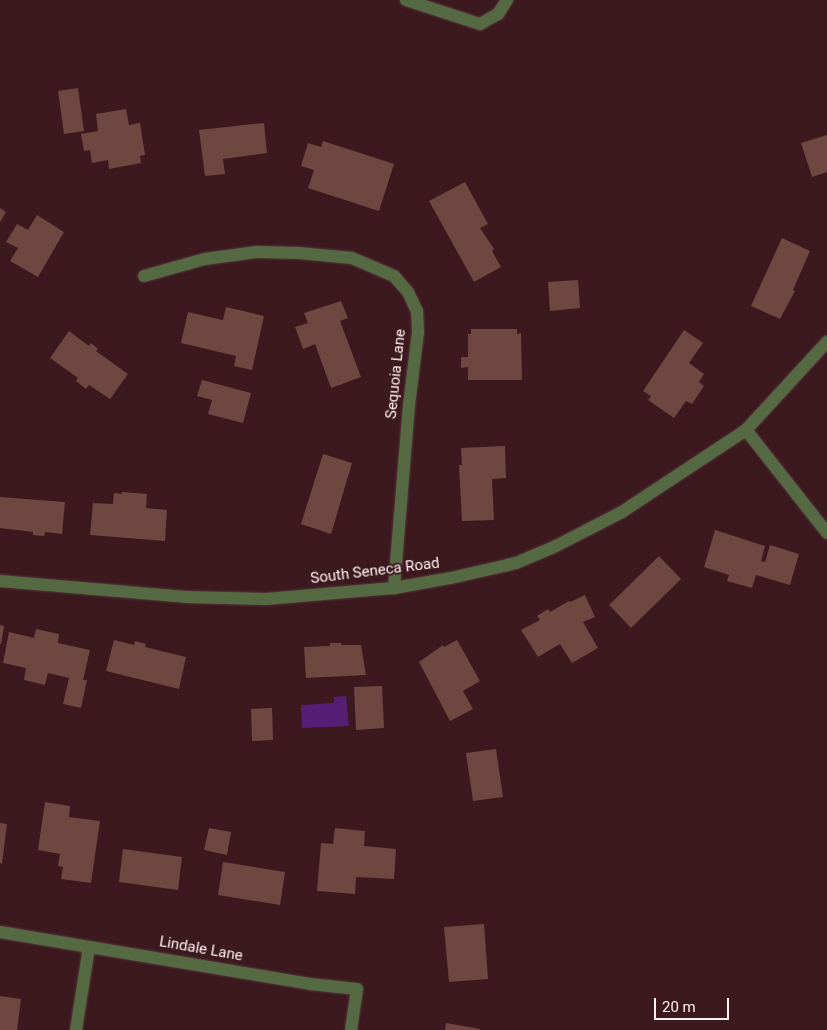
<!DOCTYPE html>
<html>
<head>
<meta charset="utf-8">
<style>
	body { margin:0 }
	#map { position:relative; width:827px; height:1030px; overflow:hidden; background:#3b191f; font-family:Roboto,sans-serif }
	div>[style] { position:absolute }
	.water>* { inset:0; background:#561e74 }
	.building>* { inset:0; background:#6d4740 }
	.roads { filter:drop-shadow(0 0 1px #56373c) drop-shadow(0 0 1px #56373c) }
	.minor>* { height:12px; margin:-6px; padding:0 6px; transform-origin:6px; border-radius:6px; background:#556a42 }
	span { translate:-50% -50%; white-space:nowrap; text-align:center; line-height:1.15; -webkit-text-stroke:4px #3b191f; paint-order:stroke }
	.street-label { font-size:15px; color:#fff0f1 }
	.scale { position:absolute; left:654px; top:998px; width:75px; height:22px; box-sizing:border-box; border:2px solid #fff0f1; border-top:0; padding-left:6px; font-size:15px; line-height:18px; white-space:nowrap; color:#fff0f1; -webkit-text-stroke:4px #3b191f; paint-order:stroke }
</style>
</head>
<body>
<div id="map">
	<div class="water">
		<div style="clip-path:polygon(346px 696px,349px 726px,302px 728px,301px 705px,334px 703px,334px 697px)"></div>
	</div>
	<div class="building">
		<div style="clip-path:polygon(78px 88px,84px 131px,64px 134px,58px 91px)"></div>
		<div style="clip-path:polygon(126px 109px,129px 125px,140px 123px,145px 155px,140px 156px,141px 163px,109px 169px,108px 160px,92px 163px,90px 150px,84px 151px,81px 134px,98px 131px,96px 114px)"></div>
		<div style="clip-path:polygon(264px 123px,267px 153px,223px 159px,225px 174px,205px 176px,199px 130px)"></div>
		<div style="clip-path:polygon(827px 135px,827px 172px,812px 177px,801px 143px)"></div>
		<div style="clip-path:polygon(323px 141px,394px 164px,379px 211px,308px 188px,314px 170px,301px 166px,308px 143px,321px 147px)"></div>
		<div style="clip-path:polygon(465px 182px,488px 224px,480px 228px,494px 249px,492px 251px,501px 267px,474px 282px,429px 201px)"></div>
		<div style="clip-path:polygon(0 208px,6px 212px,0 222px)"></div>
		<div style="clip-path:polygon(37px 215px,64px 232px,38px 277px,10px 261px,18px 248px,6px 242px,17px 224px,28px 230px)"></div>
		<div style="clip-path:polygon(782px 238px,810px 251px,793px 290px,795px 291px,780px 319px,751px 306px)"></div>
		<div style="clip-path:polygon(578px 280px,580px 308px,550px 311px,548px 282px)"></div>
		<div style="clip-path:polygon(341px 301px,348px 318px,340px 321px,361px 377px,331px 388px,315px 344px,303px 349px,295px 327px,308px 323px,304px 313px)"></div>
		<div style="clip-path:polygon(226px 307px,264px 316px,252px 370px,234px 366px,236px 356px,181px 343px,188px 312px,223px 320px)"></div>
		<div style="clip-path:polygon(471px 329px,517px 329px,517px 334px,521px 333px,522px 380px,468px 380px,468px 367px,461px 368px,461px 357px,468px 357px,468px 334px,471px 334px)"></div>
		<div style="clip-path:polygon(684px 330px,703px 343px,689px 363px,704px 374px,699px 382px,704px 386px,692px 404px,686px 401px,674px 418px,648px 400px,651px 396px,643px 391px)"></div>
		<div style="clip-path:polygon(69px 331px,89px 346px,91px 343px,98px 349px,96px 351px,128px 374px,110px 399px,89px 385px,86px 389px,76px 381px,78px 378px,50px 358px)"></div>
		<div style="clip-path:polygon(202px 380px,251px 393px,243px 423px,208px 414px,212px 400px,197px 396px)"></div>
		<div style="clip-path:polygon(505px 446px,506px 478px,492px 479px,494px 520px,462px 521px,459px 465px,462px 465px,461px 448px)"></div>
		<div style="clip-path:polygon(323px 454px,352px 463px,331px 534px,301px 524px)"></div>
		<div style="clip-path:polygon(122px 492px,147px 494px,146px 508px,167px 510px,165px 541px,90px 535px,93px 503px,113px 504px,114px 493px,122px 494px)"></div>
		<div style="clip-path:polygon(0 497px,65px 502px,62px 534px,45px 532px,44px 536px,33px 535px,33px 532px,0 528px)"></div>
		<div style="clip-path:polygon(715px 530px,765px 546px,761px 561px,765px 562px,770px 545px,799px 554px,790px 585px,756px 575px,752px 588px,727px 581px,729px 575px,704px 567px)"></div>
		<div style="clip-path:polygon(659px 556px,681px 579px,631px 628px,609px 605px)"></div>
		<div style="clip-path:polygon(585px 595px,595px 617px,583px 622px,598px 648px,572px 663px,560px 644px,538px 657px,521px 630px,540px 620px,537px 616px,548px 609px,550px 612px,569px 601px,570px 602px)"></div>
		<div style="clip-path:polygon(0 625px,4px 626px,1px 644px,0 644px)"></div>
		<div style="clip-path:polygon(36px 629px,59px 634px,58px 643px,90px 650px,83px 680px,87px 680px,81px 708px,63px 704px,69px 678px,48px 673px,45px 685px,24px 680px,26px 668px,3px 663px,9px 632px,34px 638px)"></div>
		<div style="clip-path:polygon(114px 640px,134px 645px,135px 641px,146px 644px,145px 647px,186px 657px,179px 689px,106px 671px)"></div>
		<div style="clip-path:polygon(457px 640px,480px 681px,463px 691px,473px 709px,450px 721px,419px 662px,443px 645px,444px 647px)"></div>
		<div style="clip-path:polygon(330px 643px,341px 643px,341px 645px,361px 645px,366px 675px,306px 678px,304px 647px,330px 646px)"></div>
		<div style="clip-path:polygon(382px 686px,384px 728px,356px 730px,354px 687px)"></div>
		<div style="clip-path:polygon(272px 708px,273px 740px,252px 741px,251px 709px)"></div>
		<div style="clip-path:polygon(496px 749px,503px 797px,473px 801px,466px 753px)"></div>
		<div style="clip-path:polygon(45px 802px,70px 806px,69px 817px,100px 821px,91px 883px,61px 879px,63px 867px,58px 866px,60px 854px,38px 850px)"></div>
		<div style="clip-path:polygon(0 823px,7px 824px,2px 864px,0 863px)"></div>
		<div style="clip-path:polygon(209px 828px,231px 832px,227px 855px,204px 850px)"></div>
		<div style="clip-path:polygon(335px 828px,365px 831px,364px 846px,396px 849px,394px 879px,356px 877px,355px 894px,317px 891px,321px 843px,333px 844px)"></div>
		<div style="clip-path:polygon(123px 849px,182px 857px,178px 890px,119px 882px)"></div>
		<div style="clip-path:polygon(223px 862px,285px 872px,280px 905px,218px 895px)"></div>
		<div style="clip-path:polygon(484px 924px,488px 979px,449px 982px,444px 927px)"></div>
		<div style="clip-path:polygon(0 996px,21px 999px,17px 1030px,0 1030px)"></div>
		<div style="clip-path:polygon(446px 1023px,480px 1029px,480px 1030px,445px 1030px)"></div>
	</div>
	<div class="roads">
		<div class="minor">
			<div style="left:406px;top:0;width:78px;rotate:18deg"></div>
			<div style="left:480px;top:24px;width:21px;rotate:-29deg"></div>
			<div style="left:498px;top:14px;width:17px;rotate:-57deg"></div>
			<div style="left:144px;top:276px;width:63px;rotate:-15.6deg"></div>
			<div style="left:205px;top:259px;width:52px;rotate:-7.7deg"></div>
			<div style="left:257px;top:252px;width:42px;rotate:1.4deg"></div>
			<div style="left:299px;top:253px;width:53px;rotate:5.4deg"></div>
			<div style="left:352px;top:258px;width:46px;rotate:23.2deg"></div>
			<div style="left:394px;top:276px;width:21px;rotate:49deg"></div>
			<div style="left:408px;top:292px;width:21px;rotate:65deg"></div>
			<div style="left:417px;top:311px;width:21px;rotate:87deg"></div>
			<div style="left:418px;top:332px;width:74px;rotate:97deg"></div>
			<div style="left:409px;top:405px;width:184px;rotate:94.7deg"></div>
			<div style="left:746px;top:430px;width:131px;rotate:51.8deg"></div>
			<div style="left:0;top:581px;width:186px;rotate:4.9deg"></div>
			<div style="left:185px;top:597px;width:81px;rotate:1.4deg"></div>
			<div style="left:266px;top:599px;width:128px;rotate:-4.9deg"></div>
			<div style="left:394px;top:588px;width:58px;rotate:-10deg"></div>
			<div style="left:451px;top:578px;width:67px;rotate:-13deg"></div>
			<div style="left:516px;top:563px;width:43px;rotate:-23deg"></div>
			<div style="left:556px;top:546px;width:74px;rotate:-27.3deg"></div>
			<div style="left:622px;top:512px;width:149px;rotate:-33.5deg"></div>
			<div style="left:746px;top:430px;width:120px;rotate:-47.4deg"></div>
			<div style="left:0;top:932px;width:314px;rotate:9.5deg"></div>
			<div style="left:310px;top:984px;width:47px;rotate:6.1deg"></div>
			<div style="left:357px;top:989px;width:41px;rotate:98.3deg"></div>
			<div style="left:76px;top:1030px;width:84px;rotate:-81.1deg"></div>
		</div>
	</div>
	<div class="street-label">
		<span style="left:396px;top:374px;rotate:-84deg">Sequoia Lane</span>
		<span style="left:375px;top:571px;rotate:-7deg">South Seneca Road</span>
		<span style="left:201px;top:949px;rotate:10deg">Lindale Lane</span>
	</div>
	<div class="scale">20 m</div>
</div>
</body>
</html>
